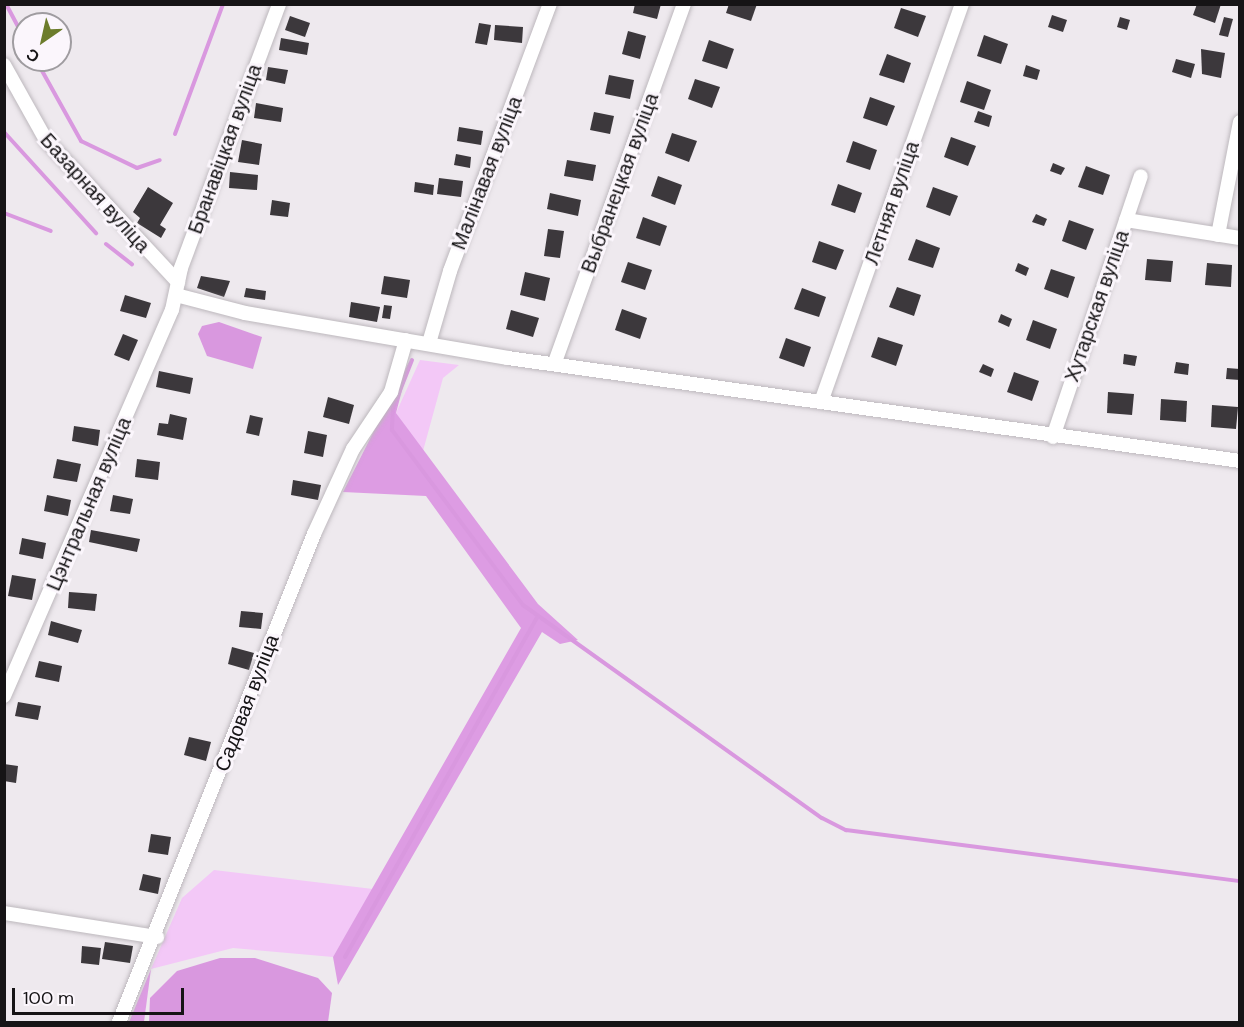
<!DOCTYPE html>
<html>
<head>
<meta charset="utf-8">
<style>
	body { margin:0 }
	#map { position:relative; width:1244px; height:1027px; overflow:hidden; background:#eee9ee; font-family:"DM Sans",sans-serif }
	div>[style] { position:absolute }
	.green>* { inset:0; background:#f3c8f7 }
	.forest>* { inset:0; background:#dd9ce3 }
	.water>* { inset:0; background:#d998df }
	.stream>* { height:4px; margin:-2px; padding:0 2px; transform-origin:2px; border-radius:2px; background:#d998df }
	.building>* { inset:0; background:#3c383c }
	.roads { filter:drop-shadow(0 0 2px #bdb8bd) drop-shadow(0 0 2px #bdb8bd) }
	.minor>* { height:14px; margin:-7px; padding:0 7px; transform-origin:7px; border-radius:7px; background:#fff }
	span { translate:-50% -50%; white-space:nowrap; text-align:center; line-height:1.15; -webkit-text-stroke:6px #fbf6fc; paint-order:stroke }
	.street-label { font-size:20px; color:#161416 }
	.frame { position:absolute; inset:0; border:6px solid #161416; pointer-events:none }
	.north { position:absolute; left:12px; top:12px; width:60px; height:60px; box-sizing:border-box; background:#fbf6fc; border:2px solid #9f9ca0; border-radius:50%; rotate:214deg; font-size:16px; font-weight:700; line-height:24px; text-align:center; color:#161416 }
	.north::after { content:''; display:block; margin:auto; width:21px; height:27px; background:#6c7c2b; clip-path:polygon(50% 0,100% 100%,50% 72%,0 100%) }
	.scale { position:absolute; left:12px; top:988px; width:172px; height:27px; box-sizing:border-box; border:3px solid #161416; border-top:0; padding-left:8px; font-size:18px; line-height:21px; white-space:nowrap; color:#161416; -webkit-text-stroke:4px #fbf6fc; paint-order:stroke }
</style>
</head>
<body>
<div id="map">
	<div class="green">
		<div style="clip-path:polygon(420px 360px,459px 365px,443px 378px,423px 451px,396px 413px)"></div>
		<div style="clip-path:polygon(214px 870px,373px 889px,333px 957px,233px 948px,151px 969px,182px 898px)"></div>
	</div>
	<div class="forest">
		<div style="clip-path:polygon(410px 360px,396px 413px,538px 604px,578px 640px,560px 644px,542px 632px,338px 985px,333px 957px,521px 628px,426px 496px,343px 492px)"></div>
		<div style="clip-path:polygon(151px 969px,144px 1022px,129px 1022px)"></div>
	</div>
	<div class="water">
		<div style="clip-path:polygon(219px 322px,262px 337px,253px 369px,207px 356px,198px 334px,202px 326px)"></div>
		<div style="clip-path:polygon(220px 958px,255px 958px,318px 978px,332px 993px,328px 1022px,149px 1022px,150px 998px,177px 971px)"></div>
	</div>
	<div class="stream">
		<div style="left:6px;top:4px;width:38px;rotate:62deg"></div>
		<div style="left:36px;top:60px;width:93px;rotate:60.9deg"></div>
		<div style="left:81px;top:141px;width:62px;rotate:25.7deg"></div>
		<div style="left:137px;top:168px;width:24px;rotate:-19deg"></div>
		<div style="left:4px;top:132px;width:137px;rotate:47.7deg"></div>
		<div style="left:175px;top:134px;width:139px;rotate:-69.7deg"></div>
		<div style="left:4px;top:213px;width:50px;rotate:21deg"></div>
		<div style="left:106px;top:244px;width:33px;rotate:38deg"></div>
		<div style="left:412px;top:360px;width:52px;rotate:111.6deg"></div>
		<div style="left:393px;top:408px;width:22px;rotate:93deg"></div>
		<div style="left:392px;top:430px;width:219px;rotate:53.2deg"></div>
		<div style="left:523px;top:605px;width:367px;rotate:35.5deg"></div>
		<div style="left:822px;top:818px;width:27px;rotate:27deg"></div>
		<div style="left:846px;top:830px;width:397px;rotate:7.4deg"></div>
		<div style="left:345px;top:957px;width:390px;rotate:-60.5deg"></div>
	</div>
	<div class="building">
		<div style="clip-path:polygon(635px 4px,661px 4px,657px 19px,633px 13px)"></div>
		<div style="clip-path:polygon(729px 4px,757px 4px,751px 21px,726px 13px)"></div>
		<div style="clip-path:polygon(1197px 4px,1221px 4px,1215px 23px,1193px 15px)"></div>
		<div style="clip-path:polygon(901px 8px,926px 16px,918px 37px,894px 28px)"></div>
		<div style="clip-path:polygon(1052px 15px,1067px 20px,1063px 32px,1048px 27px)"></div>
		<div style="clip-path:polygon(290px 16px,310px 23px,305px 37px,285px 30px)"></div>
		<div style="clip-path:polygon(1120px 17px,1130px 20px,1127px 30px,1117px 27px)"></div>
		<div style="clip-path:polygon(1224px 17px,1233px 19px,1228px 37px,1219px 35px)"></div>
		<div style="clip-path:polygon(479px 23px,491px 25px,487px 45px,475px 43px)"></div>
		<div style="clip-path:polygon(495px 25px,523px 27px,522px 43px,494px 40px)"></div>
		<div style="clip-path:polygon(628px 31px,646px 36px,640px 59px,622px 54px)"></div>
		<div style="clip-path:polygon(984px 35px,1008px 44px,1001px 64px,977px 56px)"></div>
		<div style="clip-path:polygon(281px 38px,309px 43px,307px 55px,279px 50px)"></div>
		<div style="clip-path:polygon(709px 40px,734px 49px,727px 69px,702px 61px)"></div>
		<div style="clip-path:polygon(1201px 49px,1225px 53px,1221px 78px,1202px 74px)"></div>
		<div style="clip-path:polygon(887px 54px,911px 63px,904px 83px,879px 75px)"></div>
		<div style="clip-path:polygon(1176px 59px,1195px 64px,1191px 78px,1172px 72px)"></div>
		<div style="clip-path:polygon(1026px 65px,1040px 70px,1037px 80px,1023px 76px)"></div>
		<div style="clip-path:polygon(268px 67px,288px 70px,285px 84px,266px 80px)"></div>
		<div style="clip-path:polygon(609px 75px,634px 80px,630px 99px,605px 94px)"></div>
		<div style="clip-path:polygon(695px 79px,720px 87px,712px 108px,688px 99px)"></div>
		<div style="clip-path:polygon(967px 81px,991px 90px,984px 110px,960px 102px)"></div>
		<div style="clip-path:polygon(870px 97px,895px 106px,887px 126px,863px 118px)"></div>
		<div style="clip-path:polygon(256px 103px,283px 108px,281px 122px,254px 118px)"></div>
		<div style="clip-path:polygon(978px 111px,992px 116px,989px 127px,974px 122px)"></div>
		<div style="clip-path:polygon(594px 112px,614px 116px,610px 134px,590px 130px)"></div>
		<div style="clip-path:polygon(459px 127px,483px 131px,481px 145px,457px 141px)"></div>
		<div style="clip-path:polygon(672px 133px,697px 141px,689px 162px,665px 153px)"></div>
		<div style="clip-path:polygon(951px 137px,976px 146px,968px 166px,944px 157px)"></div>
		<div style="clip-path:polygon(242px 140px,262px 144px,259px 165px,238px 162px)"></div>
		<div style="clip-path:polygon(853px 141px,877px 150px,870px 170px,846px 162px)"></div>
		<div style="clip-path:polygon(456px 154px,471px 157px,470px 168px,454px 165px)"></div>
		<div style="clip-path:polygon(567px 160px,596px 165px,593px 181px,564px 176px)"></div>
		<div style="clip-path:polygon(1053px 163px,1065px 168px,1061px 175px,1050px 171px)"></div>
		<div style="clip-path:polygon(1086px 166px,1110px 175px,1103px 195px,1078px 187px)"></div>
		<div style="clip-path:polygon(230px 172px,258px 175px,257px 190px,229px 188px)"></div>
		<div style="clip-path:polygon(658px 176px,682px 185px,675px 205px,651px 196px)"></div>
		<div style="clip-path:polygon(439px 178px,463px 181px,461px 197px,437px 194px)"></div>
		<div style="clip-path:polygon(415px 182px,434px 185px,433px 195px,414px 192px)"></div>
		<div style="clip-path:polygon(838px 184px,862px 193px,855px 213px,831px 205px)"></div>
		<div style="clip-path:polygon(148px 187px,173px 203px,160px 225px,166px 229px,161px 238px,137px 223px,140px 218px,133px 212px)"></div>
		<div style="clip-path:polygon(933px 187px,958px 196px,950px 216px,926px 207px)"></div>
		<div style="clip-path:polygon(550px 193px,581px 200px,578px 216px,547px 209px)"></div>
		<div style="clip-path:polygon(272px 200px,290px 203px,288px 217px,270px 215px)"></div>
		<div style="clip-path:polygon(1036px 214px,1047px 219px,1044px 226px,1032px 222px)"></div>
		<div style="clip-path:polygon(643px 217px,667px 226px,660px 246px,636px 238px)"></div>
		<div style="clip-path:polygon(1069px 220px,1094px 229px,1086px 250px,1062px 241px)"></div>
		<div style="clip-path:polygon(548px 229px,564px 231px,560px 258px,544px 256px)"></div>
		<div style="clip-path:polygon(916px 239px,940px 248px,933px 268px,908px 260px)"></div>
		<div style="clip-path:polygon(819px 241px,844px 250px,836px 270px,812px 262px)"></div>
		<div style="clip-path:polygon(1147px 259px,1173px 261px,1171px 282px,1145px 280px)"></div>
		<div style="clip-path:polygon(628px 262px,652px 270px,645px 290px,621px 282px)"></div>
		<div style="clip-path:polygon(1018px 263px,1029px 268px,1026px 276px,1015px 271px)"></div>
		<div style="clip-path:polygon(1207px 263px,1232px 265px,1231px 287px,1205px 285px)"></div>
		<div style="clip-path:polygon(1051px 269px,1075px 277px,1068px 298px,1044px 289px)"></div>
		<div style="clip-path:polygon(525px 272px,550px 278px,545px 301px,520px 295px)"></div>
		<div style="clip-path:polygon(201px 276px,230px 281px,224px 297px,197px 288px)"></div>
		<div style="clip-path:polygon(384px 276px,410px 280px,407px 298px,381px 294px)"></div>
		<div style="clip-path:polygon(897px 287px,921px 295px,914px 316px,889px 307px)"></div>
		<div style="clip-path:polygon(246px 288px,266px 291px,265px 300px,244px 297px)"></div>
		<div style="clip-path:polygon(802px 288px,826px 297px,819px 317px,794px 309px)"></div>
		<div style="clip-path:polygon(125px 295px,151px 303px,146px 318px,120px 311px)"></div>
		<div style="clip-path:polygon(351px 302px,380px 307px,377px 322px,349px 317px)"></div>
		<div style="clip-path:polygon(384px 305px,392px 306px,390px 319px,382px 318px)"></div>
		<div style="clip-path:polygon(622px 309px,647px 318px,640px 339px,615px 330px)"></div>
		<div style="clip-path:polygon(511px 310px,539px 318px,533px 337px,506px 329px)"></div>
		<div style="clip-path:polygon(1001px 314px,1012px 319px,1009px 327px,998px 322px)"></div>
		<div style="clip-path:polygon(1033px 320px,1057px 329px,1050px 349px,1026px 340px)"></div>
		<div style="clip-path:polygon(123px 334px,138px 340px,129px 361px,114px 355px)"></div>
		<div style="clip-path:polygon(878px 337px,903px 345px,896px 366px,871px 357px)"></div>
		<div style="clip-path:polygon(786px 338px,811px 347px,804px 367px,779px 358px)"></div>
		<div style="clip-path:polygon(1124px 354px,1137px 356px,1135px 366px,1123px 364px)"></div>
		<div style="clip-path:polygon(1176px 362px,1189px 364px,1188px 375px,1174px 373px)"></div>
		<div style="clip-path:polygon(983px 364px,994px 369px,991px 377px,979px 372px)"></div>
		<div style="clip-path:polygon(1227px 368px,1240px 369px,1240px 380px,1226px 379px)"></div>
		<div style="clip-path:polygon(159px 371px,193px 378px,190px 394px,156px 387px)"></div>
		<div style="clip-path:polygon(1014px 372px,1039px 381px,1032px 401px,1007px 392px)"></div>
		<div style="clip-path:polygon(1108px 392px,1134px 394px,1132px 415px,1107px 413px)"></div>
		<div style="clip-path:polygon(328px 397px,354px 405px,349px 424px,323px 417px)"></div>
		<div style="clip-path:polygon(1161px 399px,1187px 401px,1186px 422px,1160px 420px)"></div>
		<div style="clip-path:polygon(1212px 405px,1238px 407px,1236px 429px,1211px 427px)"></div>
		<div style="clip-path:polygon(170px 414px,187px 418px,183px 440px,157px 435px,159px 423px,168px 424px)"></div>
		<div style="clip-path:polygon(250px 415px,263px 418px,259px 436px,246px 433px)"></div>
		<div style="clip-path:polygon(74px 426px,100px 430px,98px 446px,72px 441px)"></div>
		<div style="clip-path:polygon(308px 431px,327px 435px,323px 457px,304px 453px)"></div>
		<div style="clip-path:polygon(57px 459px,81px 464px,77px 482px,53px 478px)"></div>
		<div style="clip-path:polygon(137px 459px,160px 462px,158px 480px,135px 477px)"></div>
		<div style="clip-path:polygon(293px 480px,321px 485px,318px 500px,291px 495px)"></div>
		<div style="clip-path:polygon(47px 495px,71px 500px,68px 516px,44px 511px)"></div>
		<div style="clip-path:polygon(113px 495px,133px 499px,130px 514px,110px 511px)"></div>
		<div style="clip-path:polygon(91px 530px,140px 539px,137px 552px,89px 542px)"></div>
		<div style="clip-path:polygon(22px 538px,46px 543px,43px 559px,19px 554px)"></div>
		<div style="clip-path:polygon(12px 575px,36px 579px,32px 600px,8px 596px)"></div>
		<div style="clip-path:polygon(69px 592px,97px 594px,95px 611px,68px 608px)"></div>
		<div style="clip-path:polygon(241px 611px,263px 613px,261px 629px,239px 627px)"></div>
		<div style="clip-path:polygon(51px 621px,82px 630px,78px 643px,48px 635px)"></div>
		<div style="clip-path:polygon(232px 647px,254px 653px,249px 670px,228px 664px)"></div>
		<div style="clip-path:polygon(39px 661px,62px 666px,59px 682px,35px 677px)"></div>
		<div style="clip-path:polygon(18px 702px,41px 706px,38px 720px,15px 716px)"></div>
		<div style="clip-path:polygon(189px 737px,211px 742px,206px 761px,184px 755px)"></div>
		<div style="clip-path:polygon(4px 764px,18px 766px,16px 783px,4px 781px)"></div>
		<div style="clip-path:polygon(151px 834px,171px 837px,168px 855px,148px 852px)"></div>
		<div style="clip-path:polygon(143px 874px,161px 878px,158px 894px,139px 890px)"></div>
		<div style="clip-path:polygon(105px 942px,133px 946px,130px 963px,102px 959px)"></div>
		<div style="clip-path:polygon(82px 946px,101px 948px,99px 965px,81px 963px)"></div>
	</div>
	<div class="roads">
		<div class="minor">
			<div style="left:4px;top:65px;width:86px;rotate:60.8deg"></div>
			<div style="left:46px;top:140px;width:194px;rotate:47.1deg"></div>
			<div style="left:1126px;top:220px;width:115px;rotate:9deg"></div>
			<div style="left:1218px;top:235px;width:115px;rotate:-79deg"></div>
			<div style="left:176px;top:295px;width:71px;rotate:14.6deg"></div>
			<div style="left:245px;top:313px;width:267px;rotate:9.7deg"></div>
			<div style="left:508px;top:358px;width:739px;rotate:8.01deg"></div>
			<div style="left:429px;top:343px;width:75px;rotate:-73.7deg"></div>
			<div style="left:450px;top:271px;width:285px;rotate:-69.5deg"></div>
			<div style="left:555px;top:362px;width:381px;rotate:-70.2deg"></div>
			<div style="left:821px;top:402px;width:422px;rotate:-70.5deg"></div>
			<div style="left:1053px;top:437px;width:275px;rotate:-71.4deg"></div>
			<div style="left:4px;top:696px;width:421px;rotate:-66.5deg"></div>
			<div style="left:172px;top:310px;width:43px;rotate:-77.9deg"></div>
			<div style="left:181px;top:268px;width:282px;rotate:-69.6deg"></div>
			<div style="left:4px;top:913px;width:155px;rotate:8.9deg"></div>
			<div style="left:119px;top:1022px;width:526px;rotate:-68.22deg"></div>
			<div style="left:314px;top:534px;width:94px;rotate:-65.4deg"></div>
			<div style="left:353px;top:449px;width:69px;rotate:-56.3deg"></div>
			<div style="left:391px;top:392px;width:54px;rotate:-73.9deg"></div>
		</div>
	</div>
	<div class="street-label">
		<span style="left:225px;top:149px;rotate:-70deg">Бранавіцкая вуліца</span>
		<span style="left:487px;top:173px;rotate:-69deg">Малінавая вуліца</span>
		<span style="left:620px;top:183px;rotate:-70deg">Выбранецкая вуліца</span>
		<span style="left:95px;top:193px;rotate:48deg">Базарная вуліца</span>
		<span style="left:892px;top:203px;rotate:-71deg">Летняя вуліца</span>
		<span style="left:1097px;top:306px;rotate:-71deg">Хутарская вуліца</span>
		<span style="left:89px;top:504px;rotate:-67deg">Цэнтральная вуліца</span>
		<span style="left:247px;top:703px;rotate:-69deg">Садовая вуліца</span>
	</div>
	<div class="frame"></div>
	<div class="north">С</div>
	<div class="scale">100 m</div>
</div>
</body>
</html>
